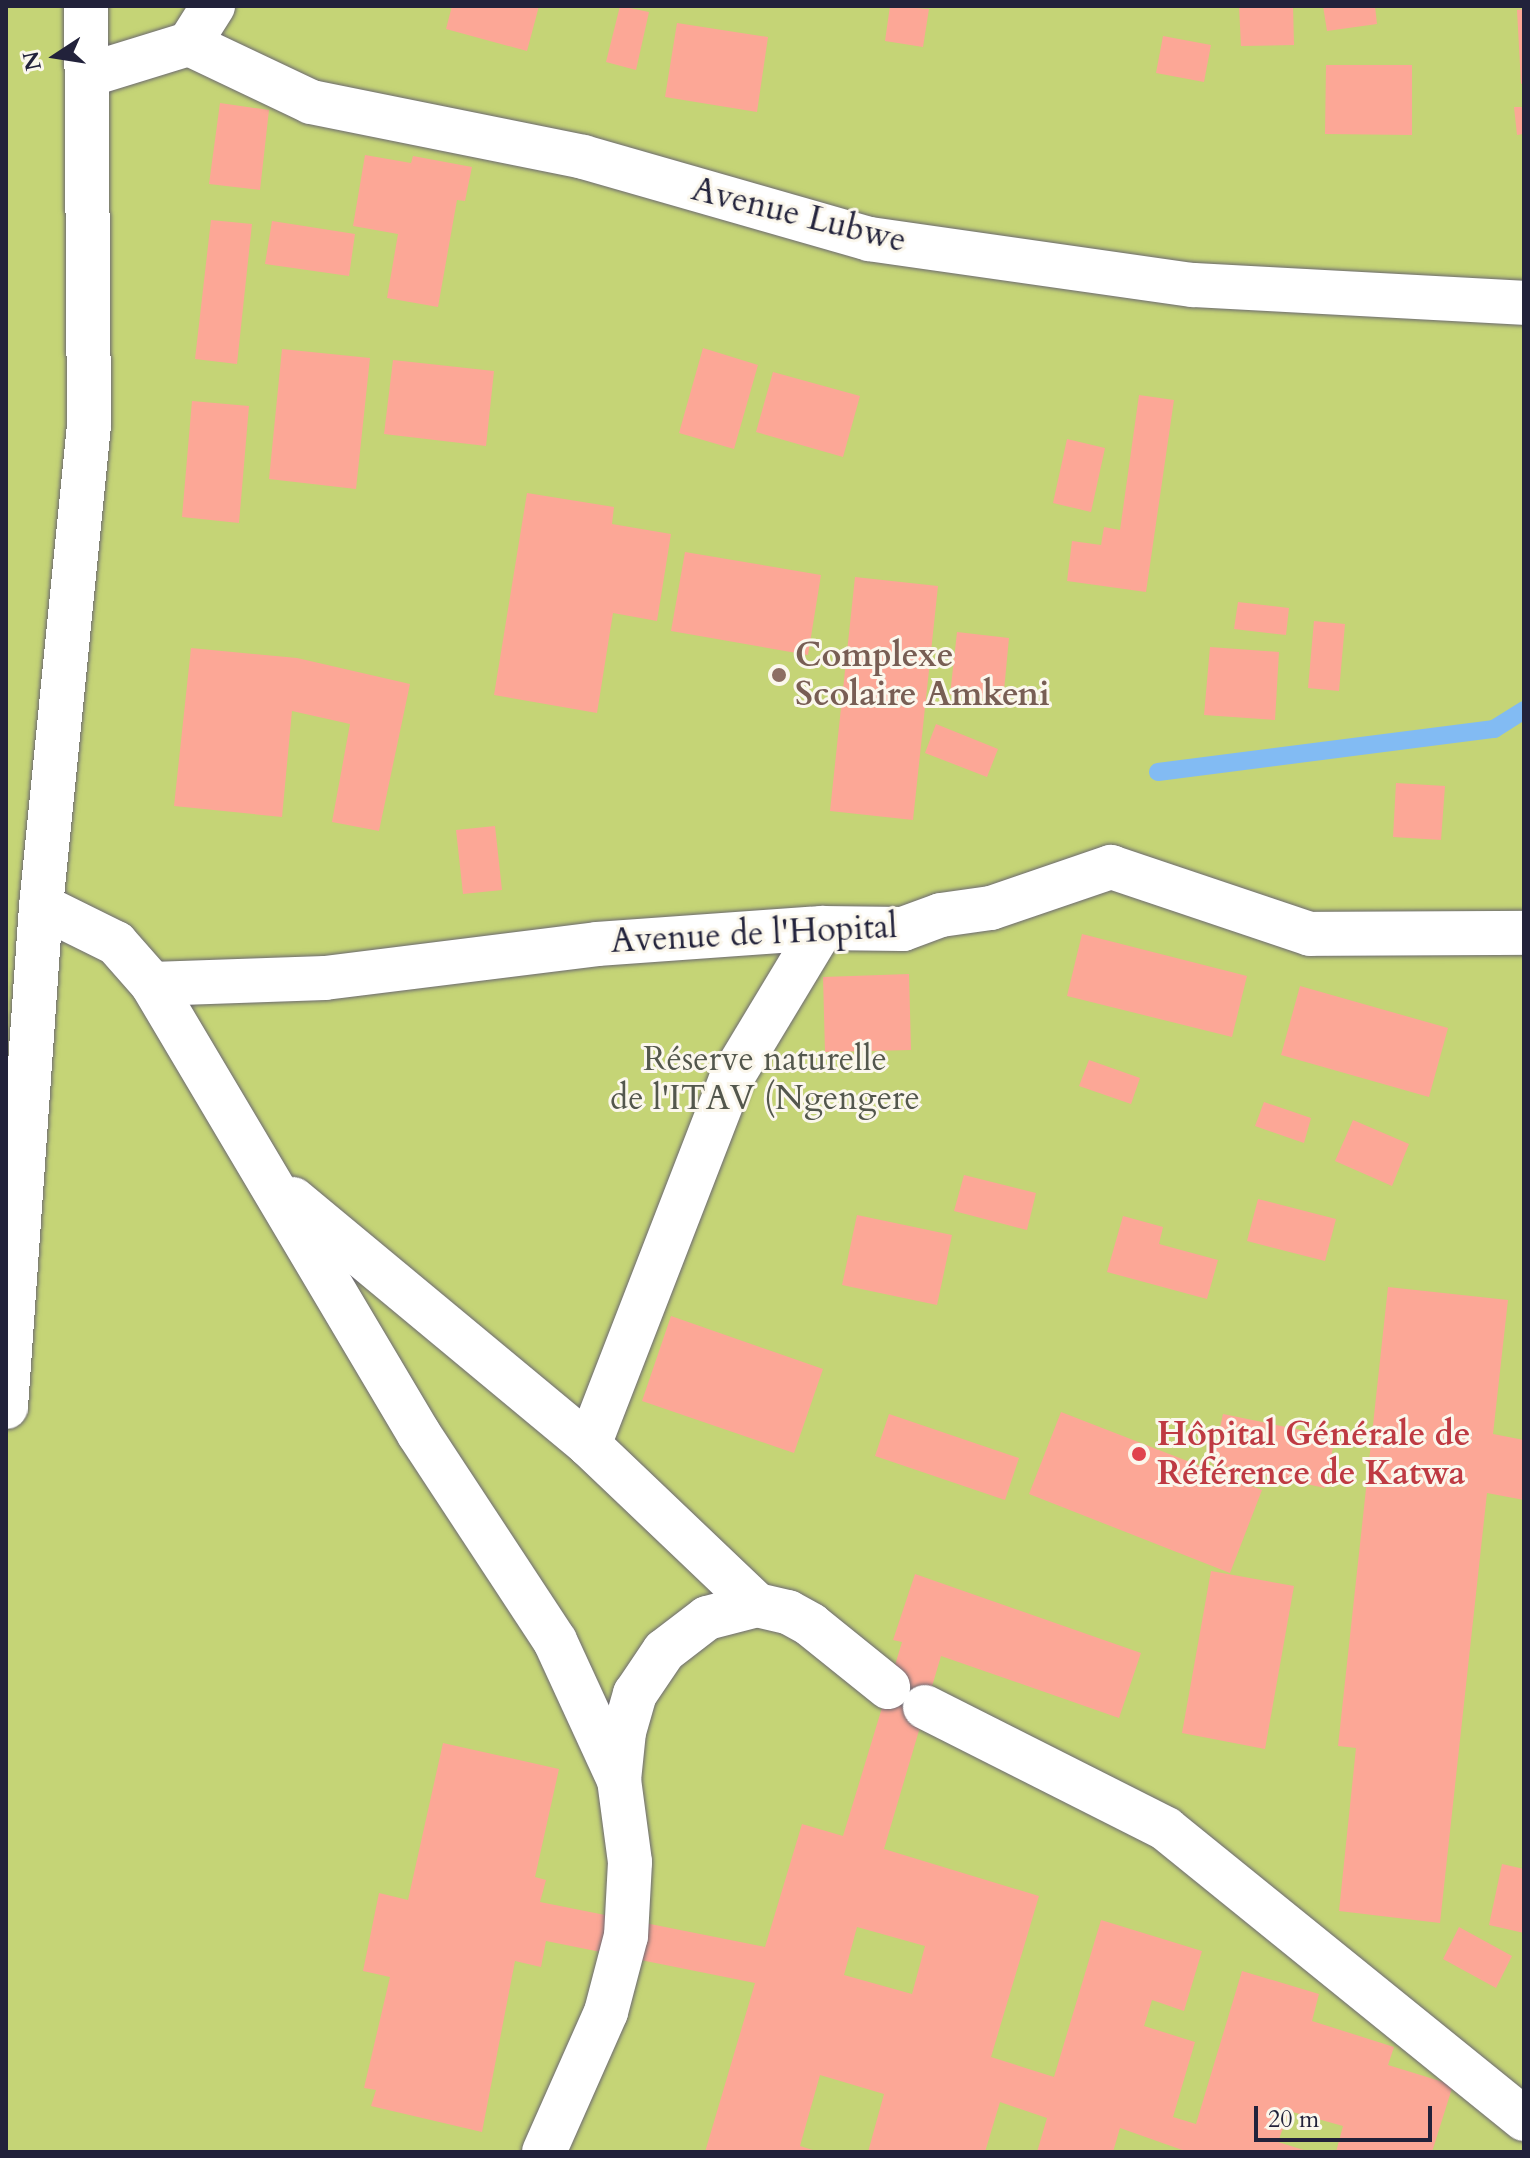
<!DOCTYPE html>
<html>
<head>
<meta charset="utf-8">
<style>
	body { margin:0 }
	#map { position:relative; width:1530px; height:2158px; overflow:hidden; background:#f2ead2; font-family:Cardo,serif }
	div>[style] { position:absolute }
	.green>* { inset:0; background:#c5d476 }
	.stream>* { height:18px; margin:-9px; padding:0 9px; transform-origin:9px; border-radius:9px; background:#82bbf3 }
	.building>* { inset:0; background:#fca796 }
	.roads { filter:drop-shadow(0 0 2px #6b6870) drop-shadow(0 0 2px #6b6870) }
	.minor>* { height:44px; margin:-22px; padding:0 22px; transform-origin:22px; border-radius:22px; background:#fff }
	.tertiary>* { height:44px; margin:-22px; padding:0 22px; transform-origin:22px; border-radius:22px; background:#fff }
	.secondary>* { height:44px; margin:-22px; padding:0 22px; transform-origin:22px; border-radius:22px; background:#fff }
	.dots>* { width:22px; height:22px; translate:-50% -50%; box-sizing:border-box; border:4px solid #fbf7ec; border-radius:50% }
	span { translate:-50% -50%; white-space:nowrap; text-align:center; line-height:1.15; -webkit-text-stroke:6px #fbf7ec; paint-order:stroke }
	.street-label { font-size:34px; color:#22223b }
	.education-label { font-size:34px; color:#785e54; font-weight:700 }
	.left { translate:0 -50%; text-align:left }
	.park-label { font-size:34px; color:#53574d }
	.health-label { font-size:34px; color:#be3a42; font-weight:700 }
	.frame { position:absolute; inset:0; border:8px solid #22223b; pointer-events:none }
	.north { position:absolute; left:16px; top:16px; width:80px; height:80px; -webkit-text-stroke:6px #fbf7ec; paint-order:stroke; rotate:258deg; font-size:22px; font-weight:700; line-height:32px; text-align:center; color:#22223b }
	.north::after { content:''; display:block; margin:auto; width:28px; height:36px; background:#22223b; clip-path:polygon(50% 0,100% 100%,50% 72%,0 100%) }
	.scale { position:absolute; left:1254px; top:2106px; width:178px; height:36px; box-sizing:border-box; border:4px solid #22223b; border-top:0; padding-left:10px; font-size:24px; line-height:28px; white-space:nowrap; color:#22223b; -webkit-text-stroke:6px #fbf7ec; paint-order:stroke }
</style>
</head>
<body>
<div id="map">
	<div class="green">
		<div style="clip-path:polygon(6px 6px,1524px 6px,1524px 2152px,6px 2152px)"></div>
	</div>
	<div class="stream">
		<div style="left:1158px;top:772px;width:339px;rotate:-7.3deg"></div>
		<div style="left:1494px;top:729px;width:36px;rotate:-32deg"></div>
	</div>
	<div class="building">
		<div style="clip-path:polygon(452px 6px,539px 6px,527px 51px,446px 29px)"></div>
		<div style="clip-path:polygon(620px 6px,649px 12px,636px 70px,606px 62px)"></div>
		<div style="clip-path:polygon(890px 6px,929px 9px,923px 47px,885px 41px)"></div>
		<div style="clip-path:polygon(1239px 6px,1293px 6px,1294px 45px,1241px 46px)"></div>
		<div style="clip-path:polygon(1323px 6px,1375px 6px,1377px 24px,1327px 31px)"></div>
		<div style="clip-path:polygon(1524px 9px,1524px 83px,1521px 84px,1517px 10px)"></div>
		<div style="clip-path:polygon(677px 23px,768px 37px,757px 112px,665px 97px)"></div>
		<div style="clip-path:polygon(1163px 36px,1211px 45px,1204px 82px,1156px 73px)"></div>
		<div style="clip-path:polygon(1326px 65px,1412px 65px,1412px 135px,1325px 134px)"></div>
		<div style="clip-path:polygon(220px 103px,269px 110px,260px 190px,209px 184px)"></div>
		<div style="clip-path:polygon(1514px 107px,1524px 107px,1524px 134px,1517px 135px)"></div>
		<div style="clip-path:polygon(365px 155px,411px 163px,413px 156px,472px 167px,465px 201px,457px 200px,438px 307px,387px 298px,398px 234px,353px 226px)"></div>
		<div style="clip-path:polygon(211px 220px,252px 224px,237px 364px,195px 359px)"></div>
		<div style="clip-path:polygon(272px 221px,355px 234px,349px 276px,265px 264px)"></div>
		<div style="clip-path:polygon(703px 348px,758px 365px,734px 449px,679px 433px)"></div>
		<div style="clip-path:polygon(282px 349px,370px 358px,356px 489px,269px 479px)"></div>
		<div style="clip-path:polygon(393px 360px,494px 371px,486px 446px,384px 434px)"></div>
		<div style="clip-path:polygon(773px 372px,860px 396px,843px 457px,756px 432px)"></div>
		<div style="clip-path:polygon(1139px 395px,1174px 400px,1146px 592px,1067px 581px,1072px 541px,1101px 545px,1104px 527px,1120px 530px)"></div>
		<div style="clip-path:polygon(192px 401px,249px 406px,239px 523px,182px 517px)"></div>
		<div style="clip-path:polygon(1067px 439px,1105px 448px,1091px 512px,1053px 503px)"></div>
		<div style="clip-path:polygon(527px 493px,614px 507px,612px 524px,671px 534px,657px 621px,613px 613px,597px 713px,494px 695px)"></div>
		<div style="clip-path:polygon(685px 552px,821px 575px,808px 655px,671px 631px)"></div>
		<div style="clip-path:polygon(855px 577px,938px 586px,913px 820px,830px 811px)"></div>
		<div style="clip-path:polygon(1238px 602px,1289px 608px,1286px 635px,1234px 629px)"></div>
		<div style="clip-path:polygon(1314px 621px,1345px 624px,1339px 691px,1308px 688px)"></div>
		<div style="clip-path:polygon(957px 632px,1009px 638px,1003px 701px,950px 695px)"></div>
		<div style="clip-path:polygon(1210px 647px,1279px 652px,1275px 720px,1204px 715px)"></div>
		<div style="clip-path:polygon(191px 648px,297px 658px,410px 684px,379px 831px,332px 822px,350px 724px,292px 711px,282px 817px,174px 806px)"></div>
		<div style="clip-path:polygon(936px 724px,998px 749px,987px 777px,925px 753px)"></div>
		<div style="clip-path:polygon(1396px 783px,1445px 786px,1441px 840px,1393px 837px)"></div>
		<div style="clip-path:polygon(495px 826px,502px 890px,463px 894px,456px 830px)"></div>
		<div style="clip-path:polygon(1082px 934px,1247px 976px,1232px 1037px,1067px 996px)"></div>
		<div style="clip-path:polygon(909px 974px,911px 1050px,825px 1052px,823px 977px)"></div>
		<div style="clip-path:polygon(1300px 986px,1448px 1028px,1429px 1097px,1281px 1055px)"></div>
		<div style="clip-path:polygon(1089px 1060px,1140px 1078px,1131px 1104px,1079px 1086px)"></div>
		<div style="clip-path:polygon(1264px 1102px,1311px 1118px,1304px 1143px,1255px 1126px)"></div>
		<div style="clip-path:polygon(1353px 1120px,1409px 1144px,1392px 1186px,1335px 1161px)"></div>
		<div style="clip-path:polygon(964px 1175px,1036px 1193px,1027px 1230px,954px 1211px)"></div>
		<div style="clip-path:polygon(1258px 1199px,1336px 1219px,1325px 1261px,1247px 1241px)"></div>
		<div style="clip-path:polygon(857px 1215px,952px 1235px,937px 1305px,842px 1285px)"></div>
		<div style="clip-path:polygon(1123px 1216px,1163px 1227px,1159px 1244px,1218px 1260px,1207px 1299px,1107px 1272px)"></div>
		<div style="clip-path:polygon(1388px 1287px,1508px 1300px,1493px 1434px,1524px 1440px,1524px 1500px,1487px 1493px,1440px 1923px,1339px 1911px,1356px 1748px,1338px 1746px)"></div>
		<div style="clip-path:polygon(671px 1316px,823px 1369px,794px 1453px,642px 1401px)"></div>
		<div style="clip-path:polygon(1061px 1412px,1262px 1490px,1230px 1573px,1029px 1494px)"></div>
		<div style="clip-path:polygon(889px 1414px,1019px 1458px,1005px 1500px,875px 1456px)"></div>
		<div style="clip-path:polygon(1223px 1414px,1335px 1437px,1325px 1488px,1212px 1464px)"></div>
		<div style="clip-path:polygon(1211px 1571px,1294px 1586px,1265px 1749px,1182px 1733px)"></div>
		<div style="clip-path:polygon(evenodd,915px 1574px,1141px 1653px,1119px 1718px,941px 1656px,884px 1849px,1039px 1896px,991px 2057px,1054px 2077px,1101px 1920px,1202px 1951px,1184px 2011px,1152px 2000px,1144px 2026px,1195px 2042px,1173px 2117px,1196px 2124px,1242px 1971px,1319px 1994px,1312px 2021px,1394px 2047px,1388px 2065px,1453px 2085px,1432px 2152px,1336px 2152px,1343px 2126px,1289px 2111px,1278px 2142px,1310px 2152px,1188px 2152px,1120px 2128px,1113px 2152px,1037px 2152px,1047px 2118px,1000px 2102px,985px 2152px,868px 2152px,884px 2094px,820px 2075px,800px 2146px,819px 2152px,705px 2152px,755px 1983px,546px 1941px,541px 1967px,515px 1961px,482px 2132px,371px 2106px,376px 2090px,364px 2088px,390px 1977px,363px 1971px,379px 1893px,408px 1900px,443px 1743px,559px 1769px,535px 1877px,546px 1880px,540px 1902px,765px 1947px,802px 1824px,843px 1836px,902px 1642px,893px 1640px,915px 1574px,857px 1927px,925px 1946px,912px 1994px,844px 1975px,857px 1927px)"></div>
		<div style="clip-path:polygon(1502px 1864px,1524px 1869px,1524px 1933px,1489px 1925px)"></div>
		<div style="clip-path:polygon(1459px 1927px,1512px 1956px,1496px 1988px,1443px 1959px)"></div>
	</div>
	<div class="roads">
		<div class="minor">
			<div style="left:189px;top:44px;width:135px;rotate:25.4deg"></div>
			<div style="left:311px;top:102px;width:278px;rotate:11.4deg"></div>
			<div style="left:583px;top:157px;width:298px;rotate:16deg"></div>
			<div style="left:869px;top:239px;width:327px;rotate:8.1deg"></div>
			<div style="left:1193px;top:285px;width:331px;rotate:3.1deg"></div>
			<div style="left:41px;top:906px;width:84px;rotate:26.3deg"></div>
			<div style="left:116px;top:943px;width:55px;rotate:48.7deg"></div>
			<div style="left:152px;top:984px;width:523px;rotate:59.32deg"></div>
			<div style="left:419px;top:1434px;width:248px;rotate:56.7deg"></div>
			<div style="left:555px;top:1641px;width:153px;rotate:65.3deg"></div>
			<div style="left:152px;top:984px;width:173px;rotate:-2deg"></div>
			<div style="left:325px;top:978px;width:274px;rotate:-7.1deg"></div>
			<div style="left:597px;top:944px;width:226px;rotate:-4.1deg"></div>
			<div style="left:822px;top:928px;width:81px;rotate:0.7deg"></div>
			<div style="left:903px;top:929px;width:40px;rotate:-20.2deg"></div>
			<div style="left:941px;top:915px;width:50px;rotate:-8deg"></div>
			<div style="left:991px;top:908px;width:127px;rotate:-18.9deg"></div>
			<div style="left:1111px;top:867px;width:210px;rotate:18.6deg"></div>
			<div style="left:1310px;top:934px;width:214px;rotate:-0.3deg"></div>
			<div style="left:293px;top:1199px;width:385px;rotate:39.7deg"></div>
			<div style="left:589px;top:1445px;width:232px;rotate:43.6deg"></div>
			<div style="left:589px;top:1445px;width:393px;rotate:-68.8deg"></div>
			<div style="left:731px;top:1079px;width:176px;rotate:-58.9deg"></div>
			<div style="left:925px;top:1707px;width:270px;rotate:26.8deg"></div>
			<div style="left:1166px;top:1829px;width:461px;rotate:39deg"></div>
			<div style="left:544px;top:2152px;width:153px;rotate:-66.1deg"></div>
			<div style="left:606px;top:2012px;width:79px;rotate:-75.3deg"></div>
			<div style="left:626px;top:1936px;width:74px;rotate:-86.9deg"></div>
			<div style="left:630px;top:1862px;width:83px;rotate:-97.6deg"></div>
			<div style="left:619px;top:1780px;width:48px;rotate:-84.1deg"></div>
			<div style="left:624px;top:1732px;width:40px;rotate:-74deg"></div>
			<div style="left:635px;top:1694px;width:52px;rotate:-56deg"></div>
			<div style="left:664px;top:1651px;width:54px;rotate:-37.5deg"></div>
			<div style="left:707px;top:1618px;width:52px;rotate:-14.6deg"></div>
			<div style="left:757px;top:1605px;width:32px;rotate:13deg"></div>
			<div style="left:788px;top:1612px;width:26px;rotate:29deg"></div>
			<div style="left:811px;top:1625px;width:99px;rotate:38.8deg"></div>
		</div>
		<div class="tertiary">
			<div style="left:88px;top:75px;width:106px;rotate:-17.1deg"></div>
			<div style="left:189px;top:44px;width:45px;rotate:-57.7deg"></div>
		</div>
		<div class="secondary">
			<div style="left:6px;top:1407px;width:502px;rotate:-86deg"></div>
			<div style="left:41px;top:906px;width:483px;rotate:-84.3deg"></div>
			<div style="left:89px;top:425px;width:419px;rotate:-90.4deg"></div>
		</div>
	</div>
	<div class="dots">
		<div style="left:779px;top:675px;background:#8d6e63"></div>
		<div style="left:1139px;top:1454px;background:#e0444e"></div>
	</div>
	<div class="street-label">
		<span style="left:799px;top:215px;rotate:14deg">Avenue Lubwe</span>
		<span style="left:754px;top:934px;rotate:-3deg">Avenue de l'Hopital</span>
	</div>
	<div class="education-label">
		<span class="left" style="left:795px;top:675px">Complexe<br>Scolaire Amkeni</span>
	</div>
	<div class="park-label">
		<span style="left:765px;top:1079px">Réserve naturelle<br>de l'ITAV (Ngengere</span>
	</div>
	<div class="health-label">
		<span class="left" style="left:1157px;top:1454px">Hôpital Générale de<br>Référence de Katwa</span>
	</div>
	<div class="frame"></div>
	<div class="north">N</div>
	<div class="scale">20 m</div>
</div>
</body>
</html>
